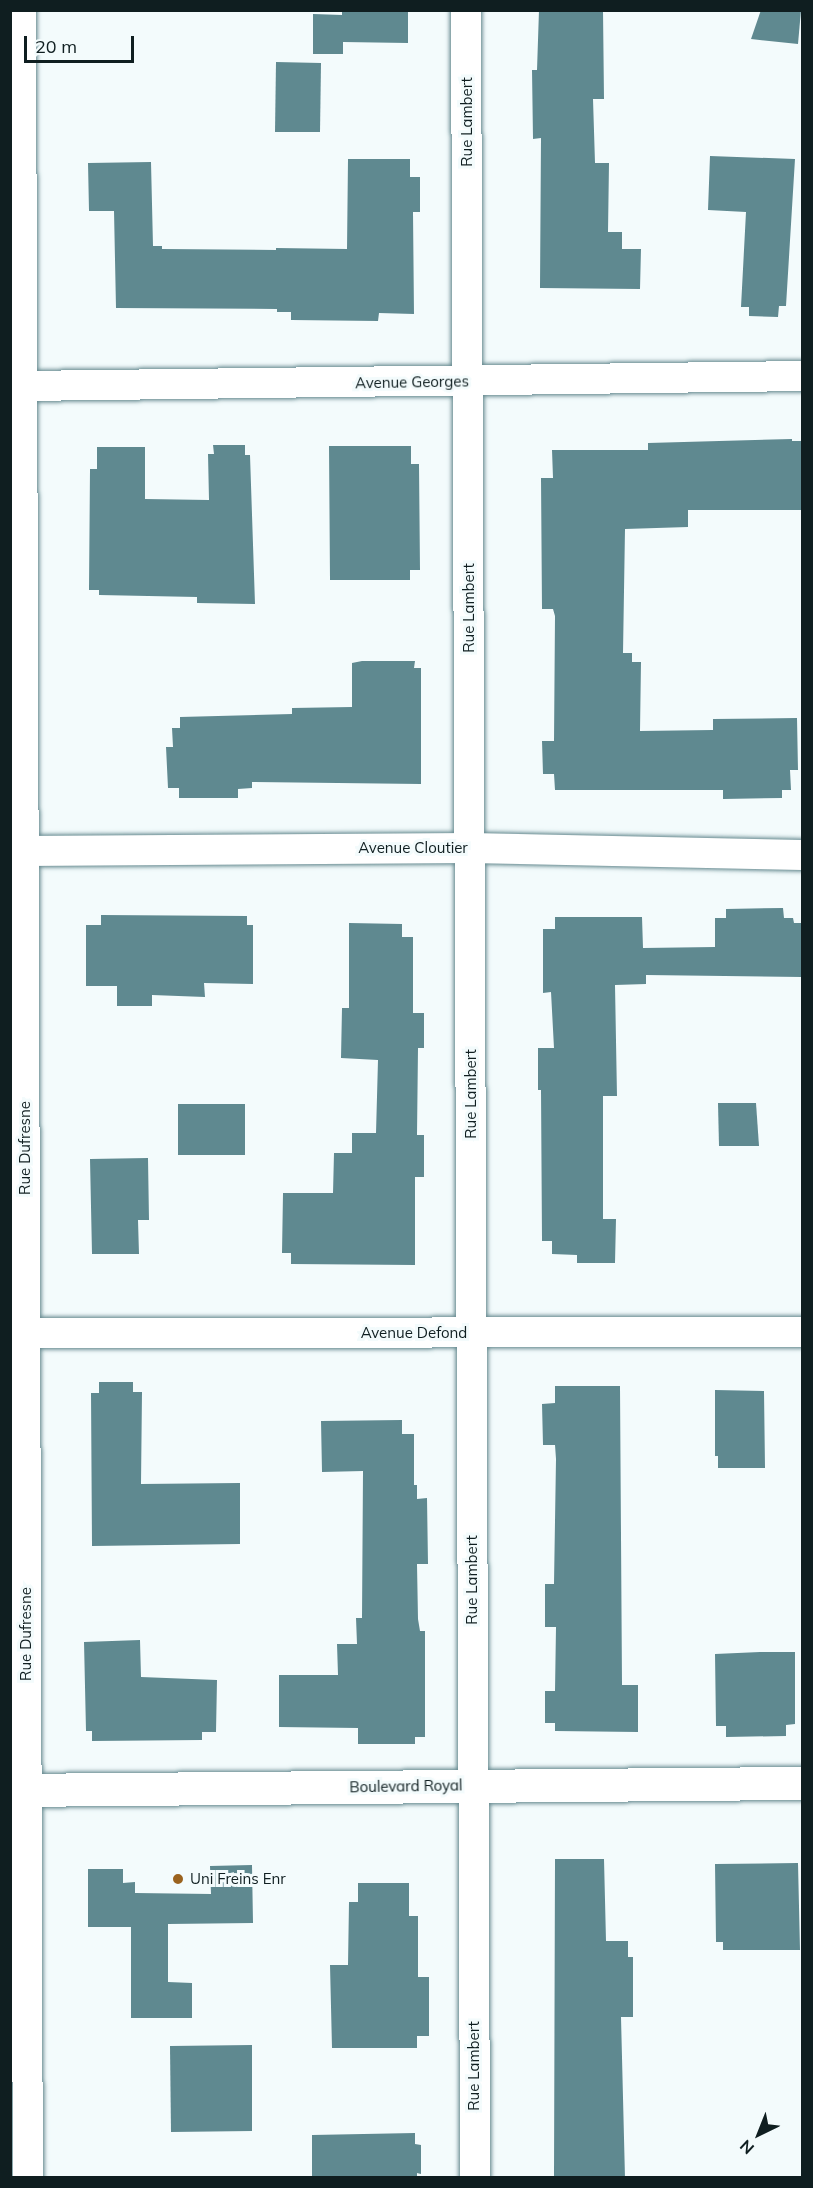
<!DOCTYPE html>
<html>
<head>
<meta charset="utf-8">
<style>
	body { margin:0 }
	#map { position:relative; width:813px; height:2188px; overflow:hidden; background:#f3fbfc; font-family:Mulish,sans-serif }
	div>[style] { position:absolute }
	.building>* { inset:0; background:#5f8990 }
	.roads { filter:drop-shadow(0 0 2px #668a90) drop-shadow(0 0 2px #668a90) }
	.minor>* { height:30px; margin:-15px; padding:0 15px; transform-origin:15px; border-radius:15px; background:#fff }
	.tertiary>* { height:33px; margin:-16.5px; padding:0 16.5px; transform-origin:16.5px; border-radius:16.5px; background:#fff }
	.dots>* { width:16px; height:16px; translate:-50% -50%; box-sizing:border-box; border:3px solid #f3fbfc; border-radius:50% }
	span { translate:-50% -50%; white-space:nowrap; text-align:center; line-height:1.15; -webkit-text-stroke:6px #f3fbfc; paint-order:stroke }
	.street-label { font-size:15px; color:#0f1e20 }
	.poi-label { font-size:15px; color:#0f1e20 }
	.left { translate:0 -50%; text-align:left }
	.frame { position:absolute; inset:0; border:12px solid #0f1e20; pointer-events:none }
	.north { position:absolute; left:729px; top:2104px; width:60px; height:60px; -webkit-text-stroke:4px #f3fbfc; paint-order:stroke; rotate:223deg; font-size:16px; font-weight:700; line-height:24px; text-align:center; color:#0f1e20 }
	.north::after { content:''; display:block; margin:auto; width:21px; height:27px; background:#0f1e20; clip-path:polygon(50% 0,100% 100%,50% 72%,0 100%) }
	.scale { position:absolute; left:24px; top:36px; width:110px; height:27px; box-sizing:border-box; border:3px solid #0f1e20; border-top:0; padding-left:8px; font-size:18px; line-height:21px; white-space:nowrap; color:#0f1e20; -webkit-text-stroke:4px #f3fbfc; paint-order:stroke }
</style>
</head>
<body>
<div id="map">
	<div class="building">
		<div style="clip-path:polygon(342px 10px,408px 10px,408px 43px,343px 42px,343px 54px,313px 54px,313px 14px,342px 15px)"></div>
		<div style="clip-path:polygon(539px 10px,603px 10px,604px 99px,593px 99px,595px 163px,609px 163px,608px 232px,622px 232px,622px 249px,641px 249px,640px 289px,540px 288px,541px 138px,533px 139px,532px 70px,537px 70px)"></div>
		<div style="clip-path:polygon(761px 10px,801px 10px,798px 44px,751px 39px)"></div>
		<div style="clip-path:polygon(276px 62px,321px 63px,320px 132px,275px 132px)"></div>
		<div style="clip-path:polygon(710px 156px,795px 159px,786px 306px,779px 306px,778px 317px,749px 316px,749px 307px,741px 307px,746px 212px,708px 210px)"></div>
		<div style="clip-path:polygon(348px 159px,410px 159px,410px 177px,420px 177px,420px 212px,413px 212px,414px 314px,379px 313px,378px 321px,291px 320px,291px 312px,277px 312px,277px 309px,116px 308px,114px 211px,89px 211px,88px 163px,151px 162px,153px 246px,162px 246px,162px 249px,276px 250px,276px 248px,347px 249px)"></div>
		<div style="clip-path:polygon(792px 439px,792px 441px,802px 441px,802px 510px,688px 510px,688px 527px,625px 529px,623px 653px,632px 653px,632px 662px,641px 662px,640px 731px,713px 730px,713px 719px,797px 718px,798px 770px,790px 770px,791px 790px,782px 790px,782px 798px,723px 799px,723px 790px,555px 790px,554px 774px,543px 774px,542px 741px,554px 741px,555px 616px,553px 609px,542px 609px,541px 478px,553px 478px,552px 450px,648px 450px,648px 443px)"></div>
		<div style="clip-path:polygon(213px 445px,245px 445px,245px 455px,250px 455px,255px 604px,197px 603px,197px 597px,99px 595px,99px 590px,89px 590px,90px 469px,97px 469px,97px 447px,145px 447px,145px 499px,209px 500px,208px 454px,214px 454px)"></div>
		<div style="clip-path:polygon(329px 446px,411px 446px,411px 464px,419px 464px,420px 570px,410px 570px,410px 580px,330px 580px)"></div>
		<div style="clip-path:polygon(362px 661px,415px 661px,414px 668px,421px 668px,421px 784px,252px 782px,252px 788px,238px 789px,238px 798px,179px 798px,179px 788px,168px 788px,166px 747px,173px 747px,172px 728px,180px 728px,180px 717px,292px 714px,292px 708px,352px 707px,352px 663px)"></div>
		<div style="clip-path:polygon(783px 908px,784px 918px,793px 918px,794px 923px,802px 923px,802px 977px,646px 975px,646px 984px,615px 985px,617px 1096px,603px 1096px,603px 1219px,616px 1219px,615px 1263px,577px 1263px,577px 1255px,552px 1254px,552px 1241px,542px 1241px,541px 1090px,538px 1090px,538px 1048px,554px 1048px,551px 992px,543px 993px,543px 929px,555px 929px,555px 917px,642px 917px,643px 948px,715px 947px,715px 918px,726px 918px,726px 909px)"></div>
		<div style="clip-path:polygon(101px 915px,247px 916px,247px 925px,253px 925px,253px 984px,204px 983px,205px 997px,152px 995px,152px 1006px,117px 1006px,117px 986px,86px 986px,86px 925px,101px 925px)"></div>
		<div style="clip-path:polygon(349px 923px,402px 924px,402px 937px,413px 937px,413px 1013px,424px 1013px,424px 1048px,418px 1048px,417px 1135px,424px 1135px,424px 1177px,415px 1177px,415px 1265px,291px 1264px,291px 1253px,282px 1253px,283px 1193px,333px 1193px,334px 1153px,352px 1153px,352px 1133px,376px 1133px,378px 1060px,341px 1058px,342px 1008px,349px 1008px)"></div>
		<div style="clip-path:polygon(718px 1103px,756px 1103px,759px 1146px,719px 1146px)"></div>
		<div style="clip-path:polygon(178px 1104px,245px 1104px,245px 1155px,178px 1155px)"></div>
		<div style="clip-path:polygon(148px 1158px,149px 1220px,138px 1220px,139px 1254px,92px 1254px,90px 1159px)"></div>
		<div style="clip-path:polygon(99px 1382px,133px 1382px,133px 1392px,142px 1392px,141px 1484px,240px 1483px,240px 1544px,92px 1546px,91px 1393px,99px 1393px)"></div>
		<div style="clip-path:polygon(555px 1386px,620px 1386px,622px 1685px,638px 1685px,638px 1732px,555px 1731px,555px 1723px,545px 1723px,545px 1691px,555px 1691px,556px 1627px,545px 1627px,545px 1584px,554px 1584px,556px 1459px,555px 1445px,543px 1445px,542px 1404px,555px 1403px)"></div>
		<div style="clip-path:polygon(715px 1390px,764px 1391px,765px 1468px,718px 1468px,718px 1456px,715px 1456px)"></div>
		<div style="clip-path:polygon(402px 1420px,402px 1434px,414px 1434px,414px 1485px,417px 1485px,417px 1499px,427px 1498px,428px 1564px,417px 1564px,418px 1619px,420px 1631px,425px 1631px,425px 1737px,415px 1737px,415px 1744px,358px 1744px,358px 1728px,279px 1727px,279px 1675px,338px 1675px,337px 1644px,357px 1644px,356px 1618px,362px 1618px,363px 1471px,322px 1472px,321px 1421px)"></div>
		<div style="clip-path:polygon(140px 1640px,141px 1677px,217px 1680px,216px 1732px,202px 1732px,202px 1740px,92px 1741px,92px 1731px,86px 1731px,84px 1642px)"></div>
		<div style="clip-path:polygon(760px 1652px,795px 1652px,795px 1724px,786px 1725px,786px 1736px,726px 1737px,726px 1726px,716px 1726px,715px 1654px)"></div>
		<div style="clip-path:polygon(555px 1859px,604px 1859px,606px 1941px,628px 1941px,628px 1957px,633px 1957px,633px 2017px,621px 2017px,625px 2178px,554px 2178px)"></div>
		<div style="clip-path:polygon(798px 1863px,800px 1950px,723px 1950px,723px 1942px,716px 1942px,715px 1864px)"></div>
		<div style="clip-path:polygon(252px 1865px,253px 1923px,168px 1924px,168px 1982px,192px 1983px,192px 2018px,131px 2018px,131px 1927px,88px 1927px,88px 1869px,123px 1869px,123px 1883px,135px 1882px,135px 1893px,211px 1894px,210px 1866px)"></div>
		<div style="clip-path:polygon(358px 1883px,409px 1883px,409px 1916px,418px 1916px,418px 1977px,429px 1977px,429px 2036px,417px 2036px,417px 2048px,332px 2048px,330px 1965px,348px 1965px,349px 1902px,358px 1902px)"></div>
		<div style="clip-path:polygon(252px 2045px,252px 2131px,171px 2132px,170px 2046px)"></div>
		<div style="clip-path:polygon(415px 2133px,415px 2144px,421px 2145px,421px 2174px,417px 2173px,417px 2178px,312px 2178px,312px 2135px)"></div>
	</div>
	<div class="roads">
		<div class="minor">
			<div style="left:21px;top:10px;width:2168px;rotate:89.82deg"></div>
			<div style="left:466px;top:10px;width:2168px;rotate:89.76deg"></div>
			<div style="left:22px;top:386px;width:780px;rotate:-0.73deg"></div>
			<div style="left:24px;top:851px;width:446px;rotate:-0.4deg"></div>
			<div style="left:470px;top:848px;width:332px;rotate:1.2deg"></div>
			<div style="left:25px;top:1333px;width:777px;rotate:-0.07deg"></div>
		</div>
		<div class="tertiary">
			<div style="left:10px;top:1790px;width:792px;rotate:-0.51deg"></div>
		</div>
	</div>
	<div class="dots">
		<div style="left:178px;top:1879px;background:#9a621e"></div>
	</div>
	<div class="street-label">
		<span style="left:467px;top:122px;rotate:-90deg">Rue Lambert</span>
		<span style="left:412px;top:382px;rotate:-1deg">Avenue Georges</span>
		<span style="left:469px;top:608px;rotate:-90deg">Rue Lambert</span>
		<span style="left:413px;top:848px">Avenue Cloutier</span>
		<span style="left:471px;top:1094px;rotate:-90deg">Rue Lambert</span>
		<span style="left:25px;top:1148px;rotate:-90deg">Rue Dufresne</span>
		<span style="left:414px;top:1333px">Avenue Defond</span>
		<span style="left:472px;top:1580px;rotate:-90deg">Rue Lambert</span>
		<span style="left:26px;top:1634px;rotate:-90deg">Rue Dufresne</span>
		<span style="left:406px;top:1786px;rotate:-1deg">Boulevard Royal</span>
		<span style="left:474px;top:2066px;rotate:-90deg">Rue Lambert</span>
	</div>
	<div class="poi-label">
		<span class="left" style="left:190px;top:1879px">Uni Freins Enr</span>
	</div>
	<div class="frame"></div>
	<div class="north">N</div>
	<div class="scale">20 m</div>
</div>
</body>
</html>
